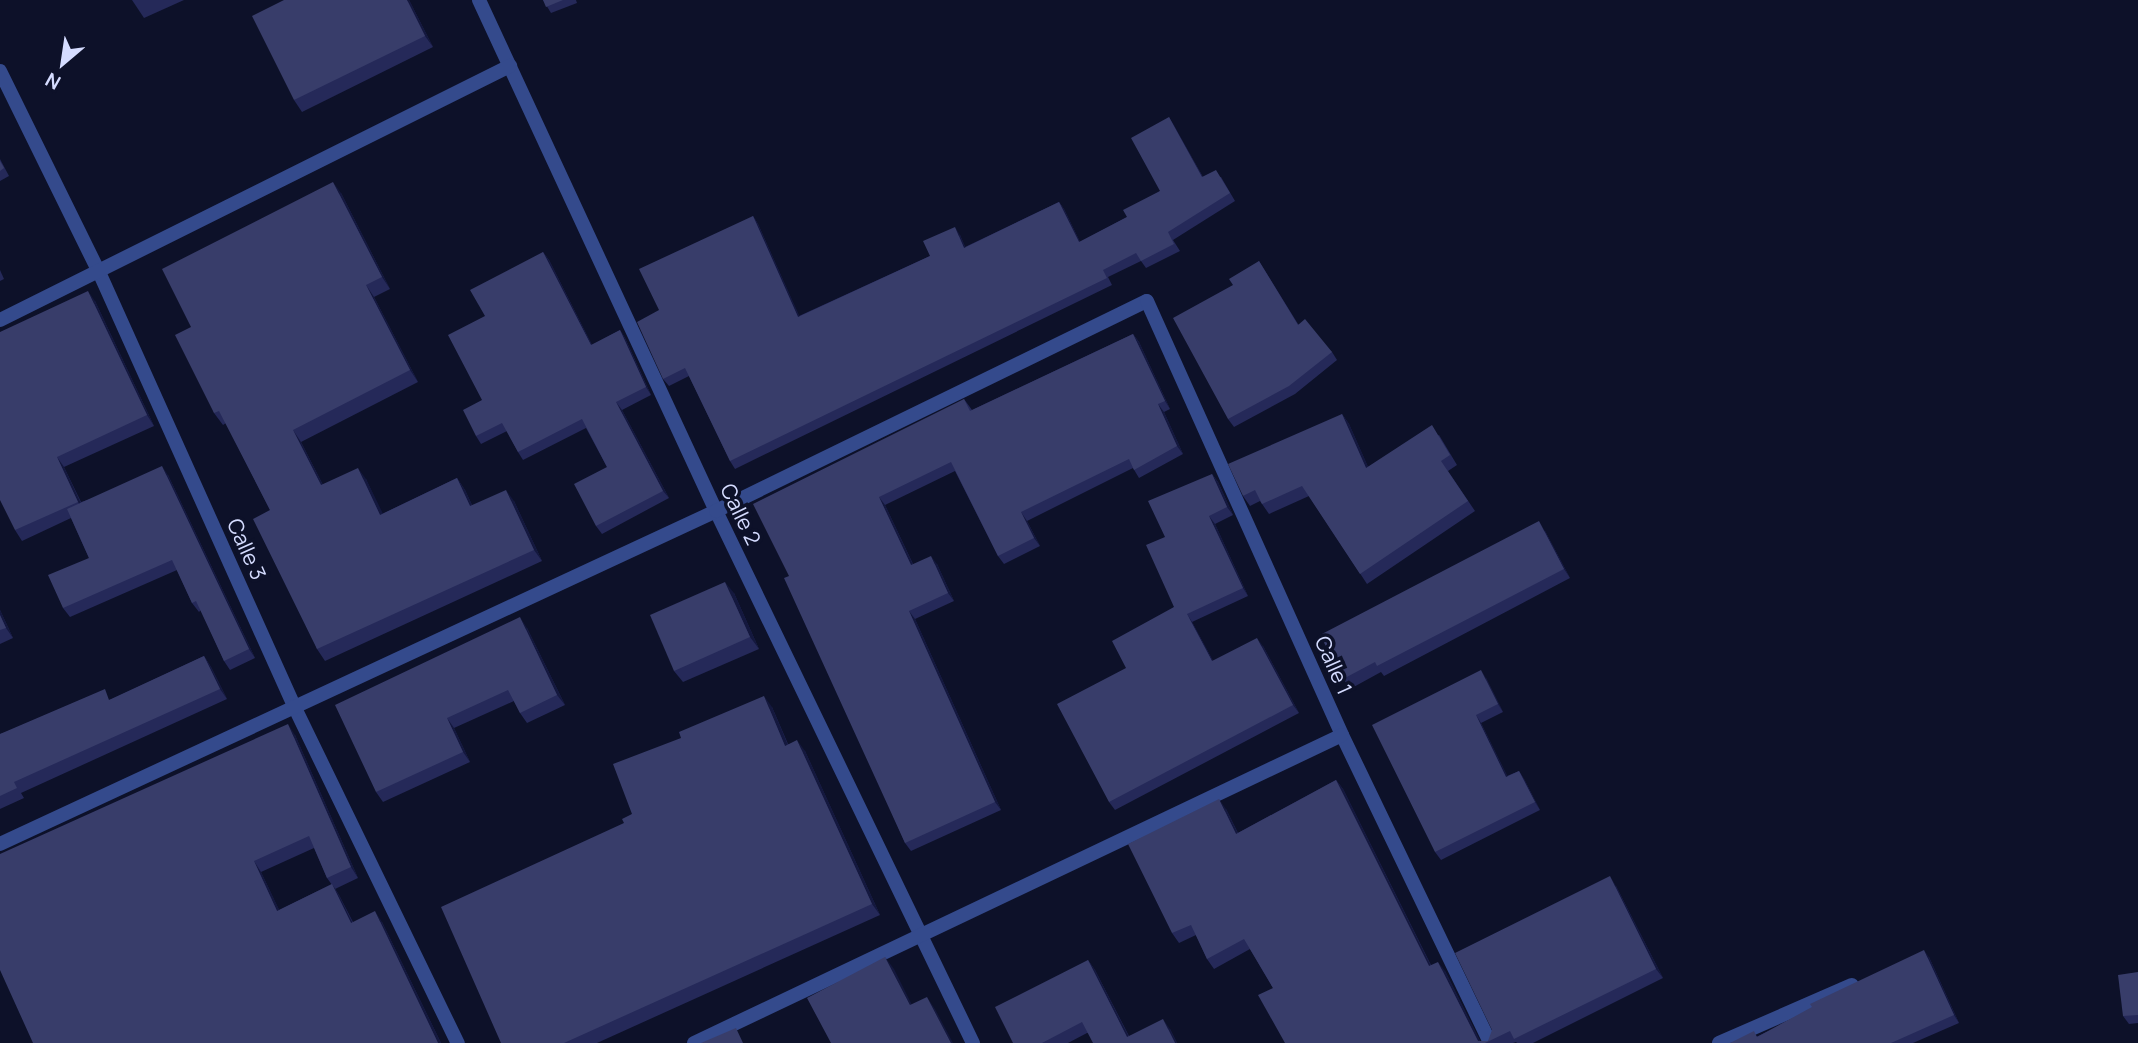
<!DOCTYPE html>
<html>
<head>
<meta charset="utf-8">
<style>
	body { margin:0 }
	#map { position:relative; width:2138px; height:1043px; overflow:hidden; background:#0d1129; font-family:Manrope,sans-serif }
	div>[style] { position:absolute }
	.minor>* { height:14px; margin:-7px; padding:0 7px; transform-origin:7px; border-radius:7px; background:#344a8c }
	.wall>* { inset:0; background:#252959 }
	.shaded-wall>* { inset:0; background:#14183e }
	.building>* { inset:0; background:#383d6a }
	span { translate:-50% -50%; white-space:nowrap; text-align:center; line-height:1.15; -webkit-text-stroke:7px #0d1129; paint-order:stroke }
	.street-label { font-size:21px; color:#d5dcff }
	.north { position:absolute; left:28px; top:28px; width:70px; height:70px; -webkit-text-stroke:5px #0d1129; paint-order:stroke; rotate:209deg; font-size:19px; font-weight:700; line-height:28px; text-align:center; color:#d5dcff }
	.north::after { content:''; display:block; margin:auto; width:24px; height:32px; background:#d5dcff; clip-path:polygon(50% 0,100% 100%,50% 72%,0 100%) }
</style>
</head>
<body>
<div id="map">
	<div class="minor">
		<div style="left:479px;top:0;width:563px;rotate:65.12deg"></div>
		<div style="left:716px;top:511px;width:591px;rotate:64.22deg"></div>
		<div style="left:0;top:71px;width:224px;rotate:63.8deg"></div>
		<div style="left:99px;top:272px;width:476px;rotate:65.8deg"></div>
		<div style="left:294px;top:706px;width:375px;rotate:64.1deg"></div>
		<div style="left:0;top:320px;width:570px;rotate:-26.48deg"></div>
		<div style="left:0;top:844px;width:790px;rotate:-24.94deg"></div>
		<div style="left:716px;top:511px;width:479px;rotate:-26deg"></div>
		<div style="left:1147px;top:301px;width:476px;rotate:65.8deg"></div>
		<div style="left:1342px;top:735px;width:342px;rotate:64.3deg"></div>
		<div style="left:694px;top:1043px;width:717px;rotate:-25.42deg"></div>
		<div style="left:1719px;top:1043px;width:145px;rotate:-23.6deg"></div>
	</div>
	<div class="wall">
		<div style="clip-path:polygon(132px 0,184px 0,144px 18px)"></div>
		<div style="clip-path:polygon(409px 0,433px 47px,302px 112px,294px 100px)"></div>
		<div style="clip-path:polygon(543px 0,576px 0,577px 3px,551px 13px)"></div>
		<div style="clip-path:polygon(1169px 117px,1203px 177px,1221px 177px,1235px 201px,1173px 240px,1180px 251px,1146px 268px,1141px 261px,1108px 277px,1112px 285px,735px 469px,730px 461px,689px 376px,669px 386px,663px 379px,659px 310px,753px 216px,758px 224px,799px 316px,930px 256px,960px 235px,965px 247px,1059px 202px,1064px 209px,1080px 242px,1127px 217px,1160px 191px)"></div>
		<div style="clip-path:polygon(0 159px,9px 176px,0 181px)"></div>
		<div style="clip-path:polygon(341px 193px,390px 289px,374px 297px,418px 382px,301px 442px,323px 485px,366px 479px,382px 514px,457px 478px,465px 490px,472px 505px,514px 501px,542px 561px,325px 661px,317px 649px,270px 510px,226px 423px,223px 425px,214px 413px,191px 327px)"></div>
		<div style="clip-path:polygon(543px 252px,549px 260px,592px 345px,620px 330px,625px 338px,651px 395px,622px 410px,669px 498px,602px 534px,596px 526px,607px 467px,586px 428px,523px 460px,518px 452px,507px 431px,481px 444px,476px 436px,482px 400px,485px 316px)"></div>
		<div style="clip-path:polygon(1259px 261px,1298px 324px,1332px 352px,1337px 360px,1295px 394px,1234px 427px,1228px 419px,1233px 285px)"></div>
		<div style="clip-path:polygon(0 270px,4px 279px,0 281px)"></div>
		<div style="clip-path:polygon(95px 301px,154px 426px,64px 467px,81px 502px,168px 475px,255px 658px,230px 670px,224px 661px,201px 610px,199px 612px,192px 603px,177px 570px,70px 617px,63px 608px,89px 558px,71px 518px,22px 541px,15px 530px)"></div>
		<div style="clip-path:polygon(1133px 334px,1139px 342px,1170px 409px,1164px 412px,1183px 454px,1139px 478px,1133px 468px,1027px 521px,1040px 546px,1004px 564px,998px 556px,955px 471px,885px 505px,913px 564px,937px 564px,954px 601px,915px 619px,1001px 810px,911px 851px,905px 843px,789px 576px,964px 399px,972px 410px)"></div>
		<div style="clip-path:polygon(1342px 414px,1349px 424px,1368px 467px,1439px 435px,1457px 465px,1448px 471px,1475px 511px,1367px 584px,1309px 496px,1269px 514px,1260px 501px,1250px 506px,1243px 496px)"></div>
		<div style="clip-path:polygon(1212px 474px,1218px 482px,1233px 515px,1215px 524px,1248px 596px,1192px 622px,1213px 661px,1263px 646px,1299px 713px,1115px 810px,1109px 802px,1126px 668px,1174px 607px,1165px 537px)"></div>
		<div style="clip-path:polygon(1545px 531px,1570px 578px,1384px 676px,1381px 672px,1350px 689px,1343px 679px)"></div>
		<div style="clip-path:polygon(734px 593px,759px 649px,683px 682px,674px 671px)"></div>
		<div style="clip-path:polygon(0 610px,13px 638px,0 644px)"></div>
		<div style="clip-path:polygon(527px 628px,565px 705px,527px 723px,520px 713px,514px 701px,454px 728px,470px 762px,383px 802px,376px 792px)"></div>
		<div style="clip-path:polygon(204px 656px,211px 667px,227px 699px,21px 793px,24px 798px,0 809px,0 734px,112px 699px)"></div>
		<div style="clip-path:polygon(1486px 678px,1503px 712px,1481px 723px,1507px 776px,1519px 771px,1524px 779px,1540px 810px,1441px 860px,1435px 852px)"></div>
		<div style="clip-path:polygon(772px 707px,788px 744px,805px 751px,880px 915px,597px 1043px,501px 1043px,624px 823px,632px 814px)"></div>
		<div style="clip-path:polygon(295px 735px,358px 878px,335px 889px,327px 878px,314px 848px,261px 872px,279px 910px,332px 884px,339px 895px,353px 922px,382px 922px,441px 1043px,33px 1043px)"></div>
		<div style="clip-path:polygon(1336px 780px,1343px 789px,1431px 965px,1445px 971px,1480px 1041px,1488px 1041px,1616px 886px,1663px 978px,1533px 1043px,1517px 1043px,1516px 1042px,1513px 1043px,1285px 1043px,1273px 988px,1250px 949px,1214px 969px,1207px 959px,1196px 935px,1179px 943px,1172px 933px,1226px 809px,1238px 833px)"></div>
		<div style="clip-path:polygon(1929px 957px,1959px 1023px,1913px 1043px,1730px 1043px,1758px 1036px)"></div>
		<div style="clip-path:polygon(1088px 960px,1095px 970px,1129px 1036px,1170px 1029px,1177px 1043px,1087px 1033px,1068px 1043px,1013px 1043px)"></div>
		<div style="clip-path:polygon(2138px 972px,2138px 1023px,2129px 1024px,2123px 1016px)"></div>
	</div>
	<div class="shaded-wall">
		<div style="clip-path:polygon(407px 0,409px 0,433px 47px,425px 36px)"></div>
		<div style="clip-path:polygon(1169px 117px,1174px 125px,1207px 185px,1202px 177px)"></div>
		<div style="clip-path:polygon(333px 182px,341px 193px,390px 289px,382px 277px)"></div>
		<div style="clip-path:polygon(1059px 202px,1064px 209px,1084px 250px,1079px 242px)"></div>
		<div style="clip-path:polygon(753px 216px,758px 224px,803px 324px,798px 317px)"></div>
		<div style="clip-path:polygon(955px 227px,960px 235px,969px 255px,964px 248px)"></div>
		<div style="clip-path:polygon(543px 252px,549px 260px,596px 353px,591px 345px)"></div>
		<div style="clip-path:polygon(366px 285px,374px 297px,418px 382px,410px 370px)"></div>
		<div style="clip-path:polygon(88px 291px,95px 301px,154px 426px,147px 415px)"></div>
		<div style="clip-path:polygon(620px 330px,625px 338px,651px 395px,646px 387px)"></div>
		<div style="clip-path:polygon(1133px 334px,1139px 342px,1170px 409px,1165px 401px)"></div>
		<div style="clip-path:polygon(616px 402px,622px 410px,669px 498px,663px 491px)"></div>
		<div style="clip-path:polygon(1158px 404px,1164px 412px,1183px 454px,1177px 446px)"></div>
		<div style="clip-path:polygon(1342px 414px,1349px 424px,1373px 478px,1366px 468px)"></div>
		<div style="clip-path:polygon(293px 430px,301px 442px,329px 497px,321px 485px)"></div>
		<div style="clip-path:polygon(57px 457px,64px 467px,85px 512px,78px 502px)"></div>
		<div style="clip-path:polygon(162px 466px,168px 475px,255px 658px,249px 649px)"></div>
		<div style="clip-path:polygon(358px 468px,366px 479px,389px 526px,380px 515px)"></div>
		<div style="clip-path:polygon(1212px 474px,1218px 482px,1233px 515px,1227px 507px)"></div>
		<div style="clip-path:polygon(457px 478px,465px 490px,478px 518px,470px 506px)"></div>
		<div style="clip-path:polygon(506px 490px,514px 501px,542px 561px,534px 550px)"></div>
		<div style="clip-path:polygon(879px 497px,885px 505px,917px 573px,911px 565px)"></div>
		<div style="clip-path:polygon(1021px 512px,1027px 521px,1040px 546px,1034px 538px)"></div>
		<div style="clip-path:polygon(1209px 516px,1215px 524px,1248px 596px,1243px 588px)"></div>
		<div style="clip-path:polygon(1539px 521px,1545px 531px,1570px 578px,1564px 569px)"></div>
		<div style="clip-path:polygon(931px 556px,937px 564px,954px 601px,948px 593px)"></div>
		<div style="clip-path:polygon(725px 582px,734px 593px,759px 649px,750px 637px)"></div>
		<div style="clip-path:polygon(0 610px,13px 638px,6px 628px,0 615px)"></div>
		<div style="clip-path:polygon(909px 611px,915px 619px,1001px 810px,995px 802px)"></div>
		<div style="clip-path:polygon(1187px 614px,1192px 622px,1218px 670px,1212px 661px)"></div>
		<div style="clip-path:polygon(520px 617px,527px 628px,565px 705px,557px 695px)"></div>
		<div style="clip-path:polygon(1257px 638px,1263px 646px,1299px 713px,1293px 705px)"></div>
		<div style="clip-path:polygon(204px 656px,211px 667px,227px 699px,220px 689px)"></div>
		<div style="clip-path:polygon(1481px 670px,1486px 678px,1503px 712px,1498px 704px)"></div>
		<div style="clip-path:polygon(764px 696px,772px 707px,793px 757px,785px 746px)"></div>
		<div style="clip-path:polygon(1476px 715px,1481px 723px,1512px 785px,1506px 777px)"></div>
		<div style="clip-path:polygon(447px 718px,454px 728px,470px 762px,463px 752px)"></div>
		<div style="clip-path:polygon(288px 724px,295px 735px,358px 878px,351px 867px)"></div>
		<div style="clip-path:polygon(797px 740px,805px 751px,880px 915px,872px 904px)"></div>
		<div style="clip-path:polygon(1519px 771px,1524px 779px,1540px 810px,1535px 802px)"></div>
		<div style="clip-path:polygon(1336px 780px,1343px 789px,1436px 976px,1429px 966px)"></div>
		<div style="clip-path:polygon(1219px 799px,1226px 809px,1243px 844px,1236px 834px)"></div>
		<div style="clip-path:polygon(254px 861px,261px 872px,285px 922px,277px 911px)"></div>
		<div style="clip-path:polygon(1610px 876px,1616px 886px,1663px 978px,1656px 969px)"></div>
		<div style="clip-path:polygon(332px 884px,339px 895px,358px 934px,351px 923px)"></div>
		<div style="clip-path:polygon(375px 911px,382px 922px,441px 1043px,438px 1043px)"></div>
		<div style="clip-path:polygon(1924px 950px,1929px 957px,1959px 1023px,1954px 1015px)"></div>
		<div style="clip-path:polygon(885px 957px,894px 969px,918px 1017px,910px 1005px)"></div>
		<div style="clip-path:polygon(1088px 960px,1095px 970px,1132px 1043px,1127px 1037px)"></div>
		<div style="clip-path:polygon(1438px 962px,1445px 971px,1481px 1043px,1479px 1043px)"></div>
		<div style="clip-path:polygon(927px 997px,935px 1009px,953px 1043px,951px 1043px)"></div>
		<div style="clip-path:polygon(1163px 1019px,1170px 1029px,1177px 1043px,1175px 1043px)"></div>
	</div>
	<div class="building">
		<div style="clip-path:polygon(284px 0,407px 0,425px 36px,294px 100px,252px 16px)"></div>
		<div style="clip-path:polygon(543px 0,563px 0,546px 7px)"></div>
		<div style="clip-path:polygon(1169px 117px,1202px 177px,1216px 170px,1230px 193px,1168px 232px,1174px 244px,1141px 261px,1136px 253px,1103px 270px,1107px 278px,730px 461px,685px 368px,663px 379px,637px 322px,659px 310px,639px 269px,753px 216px,798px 317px,930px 256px,923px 241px,955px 227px,964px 248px,1059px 202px,1079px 242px,1127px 217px,1123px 210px,1160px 191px,1131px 138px)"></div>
		<div style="clip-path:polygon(0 161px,4px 168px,0 171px)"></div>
		<div style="clip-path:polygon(333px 182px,382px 277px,366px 285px,410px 370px,293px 430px,321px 485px,358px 468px,380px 515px,457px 478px,470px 506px,506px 490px,534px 550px,317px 649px,253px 519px,270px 510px,219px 411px,214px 413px,175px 335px,191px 327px,162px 269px)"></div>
		<div style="clip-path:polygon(543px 252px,591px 345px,620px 330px,646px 387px,616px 402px,663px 491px,596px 526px,574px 484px,607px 467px,582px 419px,518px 452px,502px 423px,476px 436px,463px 410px,482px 400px,448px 335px,485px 316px,470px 290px)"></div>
		<div style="clip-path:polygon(1259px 261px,1298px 325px,1305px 319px,1332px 352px,1289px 386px,1228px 419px,1173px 318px,1233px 285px,1229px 279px)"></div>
		<div style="clip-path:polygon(88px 291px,147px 415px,57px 457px,78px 502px,15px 530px,0 500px,0 332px)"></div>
		<div style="clip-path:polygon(1133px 334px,1165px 401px,1158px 404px,1177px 446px,1134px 470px,1129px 459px,1021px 512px,1034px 538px,998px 556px,951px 462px,879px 497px,911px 565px,931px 556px,948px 593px,909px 611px,995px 802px,905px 843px,784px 578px,789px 576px,753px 504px,964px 399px,970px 411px)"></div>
		<div style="clip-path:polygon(1342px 414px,1366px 468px,1432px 425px,1450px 455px,1441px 461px,1468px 501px,1360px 574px,1302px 486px,1262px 504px,1255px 490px,1243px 496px,1228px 464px)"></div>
		<div style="clip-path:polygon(162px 466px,249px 649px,224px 661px,196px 601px,192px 603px,172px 560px,63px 608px,48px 575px,89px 558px,67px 509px)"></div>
		<div style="clip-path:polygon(1212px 474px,1227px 507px,1209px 516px,1243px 588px,1187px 614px,1212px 661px,1257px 638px,1293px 705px,1109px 802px,1057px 704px,1126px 668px,1112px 641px,1174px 607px,1146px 545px,1165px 537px,1148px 501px)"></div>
		<div style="clip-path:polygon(1539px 521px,1564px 569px,1377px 666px,1375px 662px,1343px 679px,1320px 635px)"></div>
		<div style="clip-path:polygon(725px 582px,750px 637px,674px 671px,650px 615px)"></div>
		<div style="clip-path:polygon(0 615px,6px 628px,0 630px)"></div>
		<div style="clip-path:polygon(520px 617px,557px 695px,520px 713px,508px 690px,447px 718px,463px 752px,376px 792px,335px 705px)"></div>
		<div style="clip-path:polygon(204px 656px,220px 689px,14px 782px,17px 788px,0 796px,0 734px,105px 689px,109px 700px)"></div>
		<div style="clip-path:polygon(1481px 670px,1498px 704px,1476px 715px,1506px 777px,1519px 771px,1535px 802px,1435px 852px,1372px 725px)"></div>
		<div style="clip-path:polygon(764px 696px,785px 746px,797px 740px,872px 904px,564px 1043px,501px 1043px,441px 907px,624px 823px,622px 819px,632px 814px,613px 764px,681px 738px,679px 732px)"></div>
		<div style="clip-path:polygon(288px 724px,351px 867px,327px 878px,309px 836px,254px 861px,277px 911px,332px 884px,351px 923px,375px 911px,438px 1043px,33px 1043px,0 970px,0 854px)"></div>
		<div style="clip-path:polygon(1336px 780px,1429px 966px,1438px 962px,1478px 1041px,1488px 1041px,1492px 1030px,1455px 953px,1610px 876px,1656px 969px,1514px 1039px,1510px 1031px,1485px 1043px,1285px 1043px,1258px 995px,1273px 988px,1244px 939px,1207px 959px,1191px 925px,1172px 933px,1128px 844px,1219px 799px,1236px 834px)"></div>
		<div style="clip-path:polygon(1924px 950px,1954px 1015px,1891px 1043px,1730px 1043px,1754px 1031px,1757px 1037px,1812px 1007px,1810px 1004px)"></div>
		<div style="clip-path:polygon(885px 957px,910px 1005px,927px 997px,951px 1043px,831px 1043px,807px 998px)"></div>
		<div style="clip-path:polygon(1088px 960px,1127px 1037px,1163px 1019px,1175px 1043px,1093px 1043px,1082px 1022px,1042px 1043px,1013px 1043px,995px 1007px)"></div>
		<div style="clip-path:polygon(2138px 972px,2138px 1015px,2123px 1016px,2118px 975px)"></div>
		<div style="clip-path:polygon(736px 1028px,743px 1043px,701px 1043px)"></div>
	</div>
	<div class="street-label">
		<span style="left:741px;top:514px;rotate:64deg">Calle 2</span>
		<span style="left:247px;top:549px;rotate:66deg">Calle 3</span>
		<span style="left:1334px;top:665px;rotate:66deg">Calle 1</span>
	</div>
	<div class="north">N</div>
</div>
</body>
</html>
